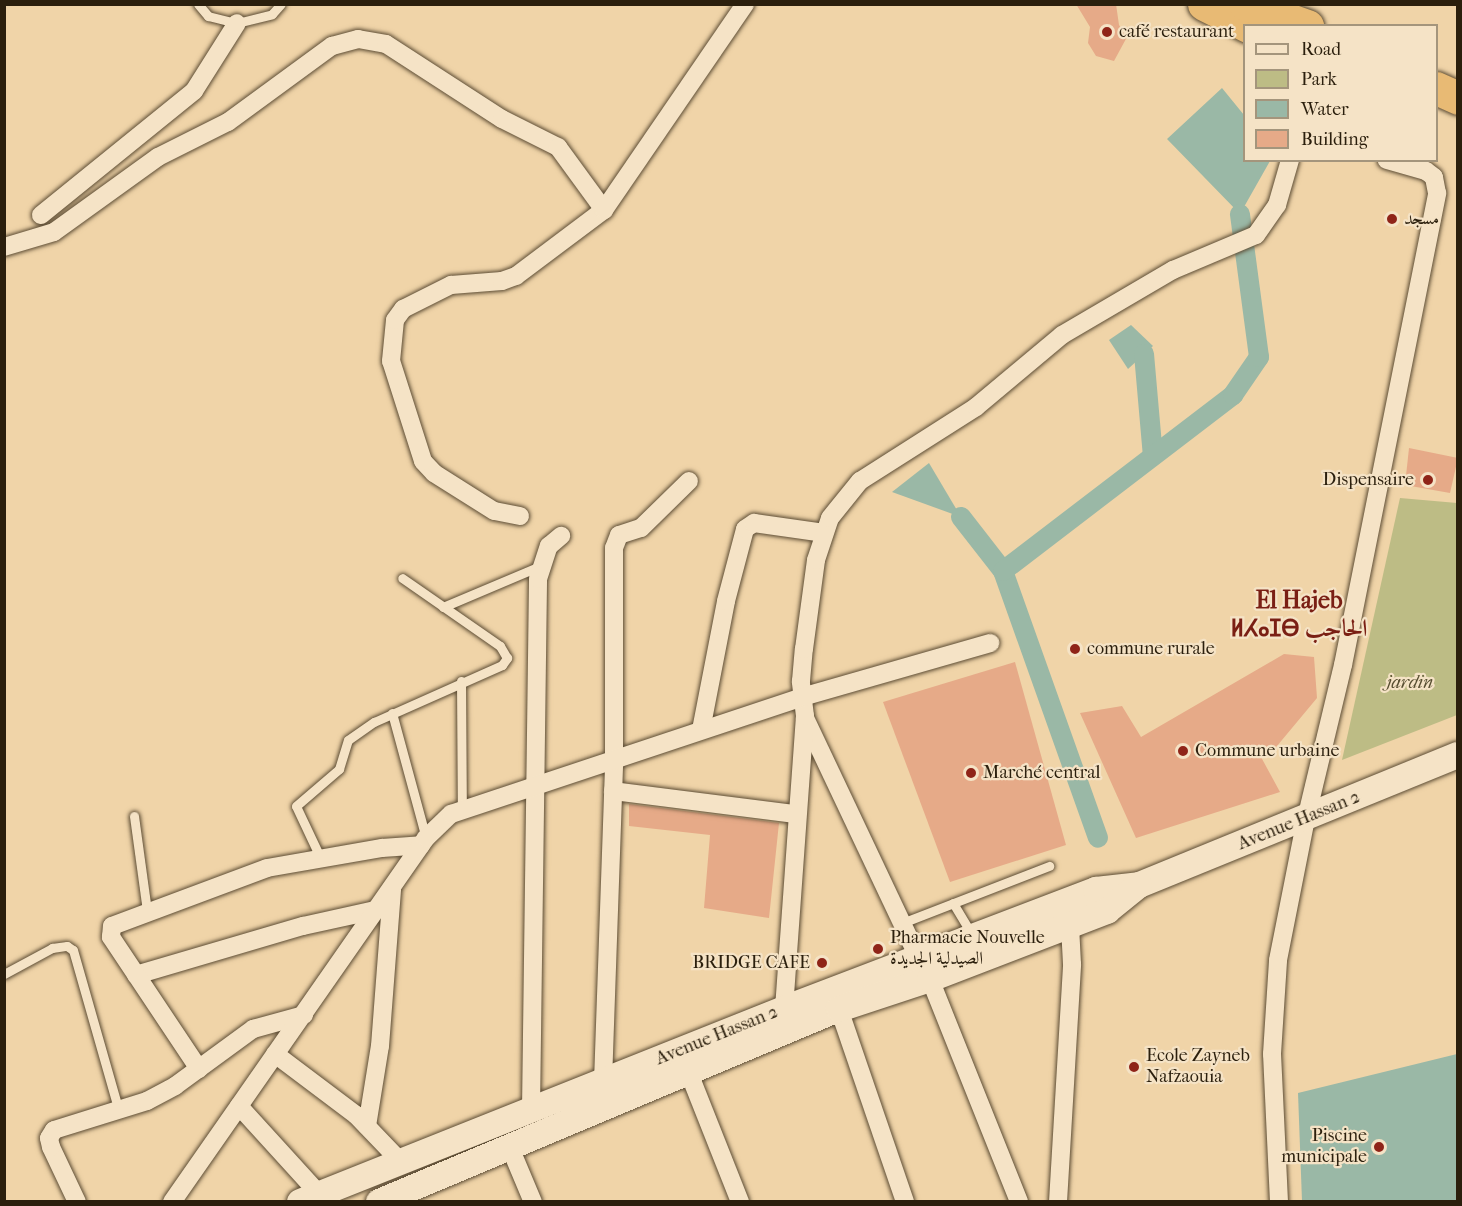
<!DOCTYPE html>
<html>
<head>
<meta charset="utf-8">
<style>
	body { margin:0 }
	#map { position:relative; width:1462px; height:1206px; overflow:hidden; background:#f0d4a8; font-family:"IM FELL French Canon",Amiri,"Noto Sans Tifinagh",serif }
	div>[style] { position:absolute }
	.green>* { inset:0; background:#bdbc85 }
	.water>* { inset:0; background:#9ab8a6 }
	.canal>* { height:20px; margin:-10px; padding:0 10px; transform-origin:10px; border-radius:10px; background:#9ab8a6 }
	.building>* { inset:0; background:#e6aa88 }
	.roads { filter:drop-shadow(0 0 2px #5c4c34) drop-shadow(0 0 2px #5c4c34) }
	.lane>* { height:9px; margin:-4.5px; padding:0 4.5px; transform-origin:4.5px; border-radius:4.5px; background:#f5e3c6 }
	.street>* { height:18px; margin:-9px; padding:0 9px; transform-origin:9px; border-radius:9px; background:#f5e3c6 }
	.secondary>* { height:26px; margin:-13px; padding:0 13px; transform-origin:13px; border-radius:13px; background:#f5e3c6 }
	.highway>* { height:33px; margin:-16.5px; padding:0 16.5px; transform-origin:16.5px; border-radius:16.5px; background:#e8ba74 }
	.dots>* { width:16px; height:16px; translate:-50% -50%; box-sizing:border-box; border:3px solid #f5e3c6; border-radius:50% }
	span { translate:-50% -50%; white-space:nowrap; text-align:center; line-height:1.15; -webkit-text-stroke:4.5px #f5e3c6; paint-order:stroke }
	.poi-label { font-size:18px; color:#2b1f0d }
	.left { translate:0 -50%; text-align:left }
	.right { translate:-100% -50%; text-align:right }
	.park-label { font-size:18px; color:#574e31; font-style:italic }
	.street-label { font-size:18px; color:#2b1f0d }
	.district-label { font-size:24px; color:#7a1f14; font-weight:700 }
	.frame { position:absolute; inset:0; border:6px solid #2b1f0d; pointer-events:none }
	.legend { position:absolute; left:1243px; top:24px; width:195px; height:138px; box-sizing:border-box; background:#f5e3c6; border:2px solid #a4957c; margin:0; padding:8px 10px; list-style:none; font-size:18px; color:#2b1f0d }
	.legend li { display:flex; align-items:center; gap:12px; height:30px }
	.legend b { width:30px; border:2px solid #a4957c }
</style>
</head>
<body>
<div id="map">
	<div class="green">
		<div style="clip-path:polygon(1400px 498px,1457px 503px,1457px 715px,1342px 760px)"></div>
	</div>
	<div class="water">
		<div style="clip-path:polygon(1222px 88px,1244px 115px,1244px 160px,1270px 161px,1240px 214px,1167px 139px)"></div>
		<div style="clip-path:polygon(1131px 325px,1153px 346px,1128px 369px,1109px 340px)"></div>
		<div style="clip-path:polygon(929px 463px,961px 517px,892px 492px)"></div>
		<div style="clip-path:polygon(1457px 1054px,1457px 1201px,1302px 1201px,1298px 1093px)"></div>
	</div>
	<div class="canal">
		<div style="left:1144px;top:354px;width:102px;rotate:85deg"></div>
		<div style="left:961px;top:517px;width:68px;rotate:52.1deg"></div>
		<div style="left:1003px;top:571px;width:283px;rotate:70.4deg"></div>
		<div style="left:1003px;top:571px;width:290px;rotate:-37.4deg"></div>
		<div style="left:1233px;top:395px;width:46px;rotate:-55.6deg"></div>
		<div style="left:1259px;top:357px;width:144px;rotate:-97.6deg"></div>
	</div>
	<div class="building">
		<div style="clip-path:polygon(1076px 4px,1116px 4px,1119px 25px,1127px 37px,1114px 61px,1096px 56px,1088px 43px,1090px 27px)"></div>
		<div style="clip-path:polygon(1409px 448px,1458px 458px,1450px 493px,1405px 485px)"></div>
		<div style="clip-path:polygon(1284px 654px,1314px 657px,1317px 698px,1277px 746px,1261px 757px,1280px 792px,1136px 838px,1080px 713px,1122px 706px,1141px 737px)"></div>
		<div style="clip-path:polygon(1015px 662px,1066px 845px,950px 882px,883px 702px)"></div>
		<div style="clip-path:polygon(629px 804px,779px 823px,769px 918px,704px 908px,710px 835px,629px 826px)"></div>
	</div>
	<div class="roads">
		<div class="lane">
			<div style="left:198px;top:4px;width:16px;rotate:50deg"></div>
			<div style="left:208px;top:16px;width:30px;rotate:14deg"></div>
			<div style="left:237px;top:23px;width:36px;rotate:-14deg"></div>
			<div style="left:272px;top:14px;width:13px;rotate:-48deg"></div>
			<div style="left:443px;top:607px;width:105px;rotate:-22.9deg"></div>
			<div style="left:461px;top:681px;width:129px;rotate:89.6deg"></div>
			<div style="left:392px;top:713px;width:130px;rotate:74.8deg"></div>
			<div style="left:134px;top:816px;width:96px;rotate:82.2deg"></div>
			<div style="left:320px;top:857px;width:56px;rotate:-115.2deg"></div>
			<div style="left:296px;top:806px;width:57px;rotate:-40.7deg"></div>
			<div style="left:339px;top:769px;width:30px;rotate:-73deg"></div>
			<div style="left:348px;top:740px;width:32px;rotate:-35deg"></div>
			<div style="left:374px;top:722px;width:140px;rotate:-24deg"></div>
			<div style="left:502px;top:665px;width:9px;rotate:-54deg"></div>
			<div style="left:507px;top:658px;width:14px;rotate:-120deg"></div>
			<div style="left:500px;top:646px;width:119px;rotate:-145.2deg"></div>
			<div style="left:953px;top:903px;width:37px;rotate:59deg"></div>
			<div style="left:902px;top:923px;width:158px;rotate:-21.2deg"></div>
			<div style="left:4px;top:974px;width:55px;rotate:-28.4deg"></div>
			<div style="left:52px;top:948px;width:15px;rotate:-8deg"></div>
			<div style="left:67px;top:946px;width:7px;rotate:34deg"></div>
			<div style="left:73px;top:950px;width:168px;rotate:74.1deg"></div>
		</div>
		<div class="street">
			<div style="left:41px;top:215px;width:197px;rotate:-39deg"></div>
			<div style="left:194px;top:91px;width:80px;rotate:-57.7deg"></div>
			<div style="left:4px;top:247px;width:52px;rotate:-16.7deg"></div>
			<div style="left:54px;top:232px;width:128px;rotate:-35.8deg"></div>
			<div style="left:158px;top:157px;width:78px;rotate:-26.6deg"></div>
			<div style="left:228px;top:122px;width:129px;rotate:-36.2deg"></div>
			<div style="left:332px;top:46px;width:27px;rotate:-15deg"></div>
			<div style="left:358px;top:39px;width:28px;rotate:10deg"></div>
			<div style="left:386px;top:44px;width:138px;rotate:32.9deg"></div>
			<div style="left:502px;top:119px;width:63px;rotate:26.6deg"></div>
			<div style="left:558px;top:147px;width:78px;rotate:53.9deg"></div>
			<div style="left:520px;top:516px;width:26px;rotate:-169deg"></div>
			<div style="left:494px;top:511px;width:71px;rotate:-147.7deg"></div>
			<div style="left:434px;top:473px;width:16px;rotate:-133deg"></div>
			<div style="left:423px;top:461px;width:105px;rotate:-107.7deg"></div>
			<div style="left:391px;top:361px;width:41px;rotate:-84.4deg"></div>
			<div style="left:395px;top:320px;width:14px;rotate:-54deg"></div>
			<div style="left:403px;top:309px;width:54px;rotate:-26.6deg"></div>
			<div style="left:451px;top:285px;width:51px;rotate:-4.5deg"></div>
			<div style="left:502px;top:281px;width:15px;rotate:-20deg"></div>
			<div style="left:516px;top:276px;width:110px;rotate:-36.9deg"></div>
			<div style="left:604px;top:210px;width:250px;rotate:-55.6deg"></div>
			<div style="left:805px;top:718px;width:267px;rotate:64.7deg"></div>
			<div style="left:701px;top:730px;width:131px;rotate:-79deg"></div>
			<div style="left:726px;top:601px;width:74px;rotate:-75.2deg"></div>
			<div style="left:745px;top:529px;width:11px;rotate:-34deg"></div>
			<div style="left:754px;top:523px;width:71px;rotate:8.1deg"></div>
			<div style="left:613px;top:791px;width:183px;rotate:7.2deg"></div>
			<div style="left:136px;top:975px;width:174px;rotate:-16.4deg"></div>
			<div style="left:303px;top:926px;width:75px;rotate:-12.4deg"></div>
			<div style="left:930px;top:979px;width:240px;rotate:68.2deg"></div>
			<div style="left:784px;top:1009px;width:294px;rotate:-85.9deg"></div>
			<div style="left:805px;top:716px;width:35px;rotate:-97deg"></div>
			<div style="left:801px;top:681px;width:32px;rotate:-85deg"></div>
			<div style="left:804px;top:649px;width:90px;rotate:-82.3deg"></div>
			<div style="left:816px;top:560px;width:44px;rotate:-71.6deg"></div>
			<div style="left:830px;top:518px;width:48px;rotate:-51deg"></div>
			<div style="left:860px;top:481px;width:138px;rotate:-32.5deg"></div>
			<div style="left:976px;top:407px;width:112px;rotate:-39.9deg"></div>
			<div style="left:1062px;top:335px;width:129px;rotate:-30.4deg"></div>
			<div style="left:1173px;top:270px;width:90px;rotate:-22.9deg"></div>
			<div style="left:1256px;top:235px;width:37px;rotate:-55deg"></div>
			<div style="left:1277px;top:205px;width:47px;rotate:-73.9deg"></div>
			<div style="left:839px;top:1009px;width:204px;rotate:71.1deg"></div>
			<div style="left:275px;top:1054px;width:101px;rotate:37deg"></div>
			<div style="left:356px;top:1115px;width:66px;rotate:46.2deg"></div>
			<div style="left:199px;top:1069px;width:159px;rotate:-123.7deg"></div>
			<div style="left:111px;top:937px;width:11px;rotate:-85deg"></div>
			<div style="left:112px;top:926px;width:165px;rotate:-20.5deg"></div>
			<div style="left:267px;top:868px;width:117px;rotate:-9.9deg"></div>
			<div style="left:382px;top:848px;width:39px;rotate:-4deg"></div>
			<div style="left:689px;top:1073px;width:139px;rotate:68.4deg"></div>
			<div style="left:603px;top:1082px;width:321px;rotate:-88deg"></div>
			<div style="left:614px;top:761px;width:213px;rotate:-90deg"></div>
			<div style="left:614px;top:548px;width:14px;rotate:-69deg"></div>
			<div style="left:619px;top:535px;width:23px;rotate:-18deg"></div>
			<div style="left:641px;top:528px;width:67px;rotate:-44.4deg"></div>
			<div style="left:239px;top:1106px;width:119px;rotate:47.7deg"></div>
			<div style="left:531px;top:1110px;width:531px;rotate:-89.24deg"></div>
			<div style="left:538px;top:579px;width:35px;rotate:-72deg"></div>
			<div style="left:549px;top:546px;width:16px;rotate:-40deg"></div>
			<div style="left:367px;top:1126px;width:81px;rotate:-80.8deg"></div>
			<div style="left:380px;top:1046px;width:157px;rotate:-85.6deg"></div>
			<div style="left:509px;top:1145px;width:62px;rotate:67.2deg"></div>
			<div style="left:77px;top:1202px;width:61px;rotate:-115.3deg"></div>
			<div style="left:51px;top:1147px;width:9px;rotate:-103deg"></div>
			<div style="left:49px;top:1138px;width:9px;rotate:-58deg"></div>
			<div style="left:54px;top:1130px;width:97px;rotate:-17.3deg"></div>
			<div style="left:147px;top:1101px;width:32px;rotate:-28deg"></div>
			<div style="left:175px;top:1086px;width:97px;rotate:-36.2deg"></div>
			<div style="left:253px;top:1029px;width:53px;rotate:-15.4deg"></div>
			<div style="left:172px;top:1202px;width:444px;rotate:-55.1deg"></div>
			<div style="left:426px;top:838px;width:35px;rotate:-44deg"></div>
			<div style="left:451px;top:814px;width:370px;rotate:-18.4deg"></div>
			<div style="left:802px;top:697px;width:196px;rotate:-16deg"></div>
			<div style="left:1058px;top:1202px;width:238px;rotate:-86.6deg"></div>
			<div style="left:1072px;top:964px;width:38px;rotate:-93deg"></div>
			<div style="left:1279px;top:1202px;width:148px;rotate:-92.7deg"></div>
			<div style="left:1272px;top:1054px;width:94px;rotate:-86.3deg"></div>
			<div style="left:1278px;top:960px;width:144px;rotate:-78.8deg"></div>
			<div style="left:1306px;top:819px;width:158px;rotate:-76.5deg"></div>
			<div style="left:1343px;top:665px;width:481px;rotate:-78.7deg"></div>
			<div style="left:1437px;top:193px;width:16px;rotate:-101deg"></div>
			<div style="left:1434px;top:177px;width:10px;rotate:-143deg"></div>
			<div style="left:1426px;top:171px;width:41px;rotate:-164.2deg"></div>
		</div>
		<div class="secondary">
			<div style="left:300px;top:1202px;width:521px;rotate:-21.74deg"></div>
			<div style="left:784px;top:1009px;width:334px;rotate:-20.9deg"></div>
			<div style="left:1096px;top:890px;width:43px;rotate:-6.6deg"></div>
			<div style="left:1139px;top:885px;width:344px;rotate:-22.2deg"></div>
			<div style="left:379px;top:1202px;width:499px;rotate:-22.8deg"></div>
			<div style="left:839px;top:1009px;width:96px;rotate:-18.2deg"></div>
			<div style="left:930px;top:979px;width:190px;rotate:-21deg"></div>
			<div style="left:1107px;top:911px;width:41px;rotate:-39.1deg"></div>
		</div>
		<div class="highway">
			<div style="left:1204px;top:4px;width:49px;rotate:26.6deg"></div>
			<div style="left:1245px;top:4px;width:66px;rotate:19.5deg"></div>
			<div style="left:1436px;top:88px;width:24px;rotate:24deg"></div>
		</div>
	</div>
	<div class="dots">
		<div style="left:1107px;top:32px;background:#8f2418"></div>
		<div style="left:1392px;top:219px;background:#8f2418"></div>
		<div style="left:1428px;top:480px;background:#8f2418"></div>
		<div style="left:1075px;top:649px;background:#8f2418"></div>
		<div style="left:1183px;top:751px;background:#8f2418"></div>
		<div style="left:971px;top:773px;background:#8f2418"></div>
		<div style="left:878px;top:949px;background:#8f2418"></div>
		<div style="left:822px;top:963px;background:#8f2418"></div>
		<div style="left:1134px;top:1067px;background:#8f2418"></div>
		<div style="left:1379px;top:1147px;background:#8f2418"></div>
	</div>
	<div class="poi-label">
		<span class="left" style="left:1119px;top:32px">café restaurant</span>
		<span class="left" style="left:1404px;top:219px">مسجد</span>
		<span class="right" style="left:1414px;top:480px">Dispensaire</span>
		<span class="left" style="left:1087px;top:649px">commune rurale</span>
		<span class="left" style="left:1195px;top:751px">Commune urbaine</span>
		<span class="left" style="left:983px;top:773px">Marché central</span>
		<span class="left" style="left:890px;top:949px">Pharmacie Nouvelle<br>الصيدلية الجديدة</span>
		<span class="right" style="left:810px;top:963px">BRIDGE CAFE</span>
		<span class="left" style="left:1146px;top:1067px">Ecole Zayneb<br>Nafzaouia</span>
		<span class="right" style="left:1367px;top:1147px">Piscine<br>municipale</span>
	</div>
	<div class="park-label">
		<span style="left:1410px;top:683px">jardin</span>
	</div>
	<div class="street-label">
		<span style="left:1299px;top:821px;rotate:-22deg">Avenue Hassan 2</span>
		<span style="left:717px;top:1036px;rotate:-22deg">Avenue Hassan 2</span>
	</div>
	<div class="district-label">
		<span style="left:1299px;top:615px">El Hajeb<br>ⵍⵃⴰⵊⴱ الحاجب</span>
	</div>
	<div class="frame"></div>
	<ul class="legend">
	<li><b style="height:8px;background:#f5e3c6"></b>Road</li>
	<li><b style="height:16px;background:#bdbc85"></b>Park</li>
	<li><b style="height:16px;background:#9ab8a6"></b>Water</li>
	<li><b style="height:16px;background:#e6aa88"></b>Building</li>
	</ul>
</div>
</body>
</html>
